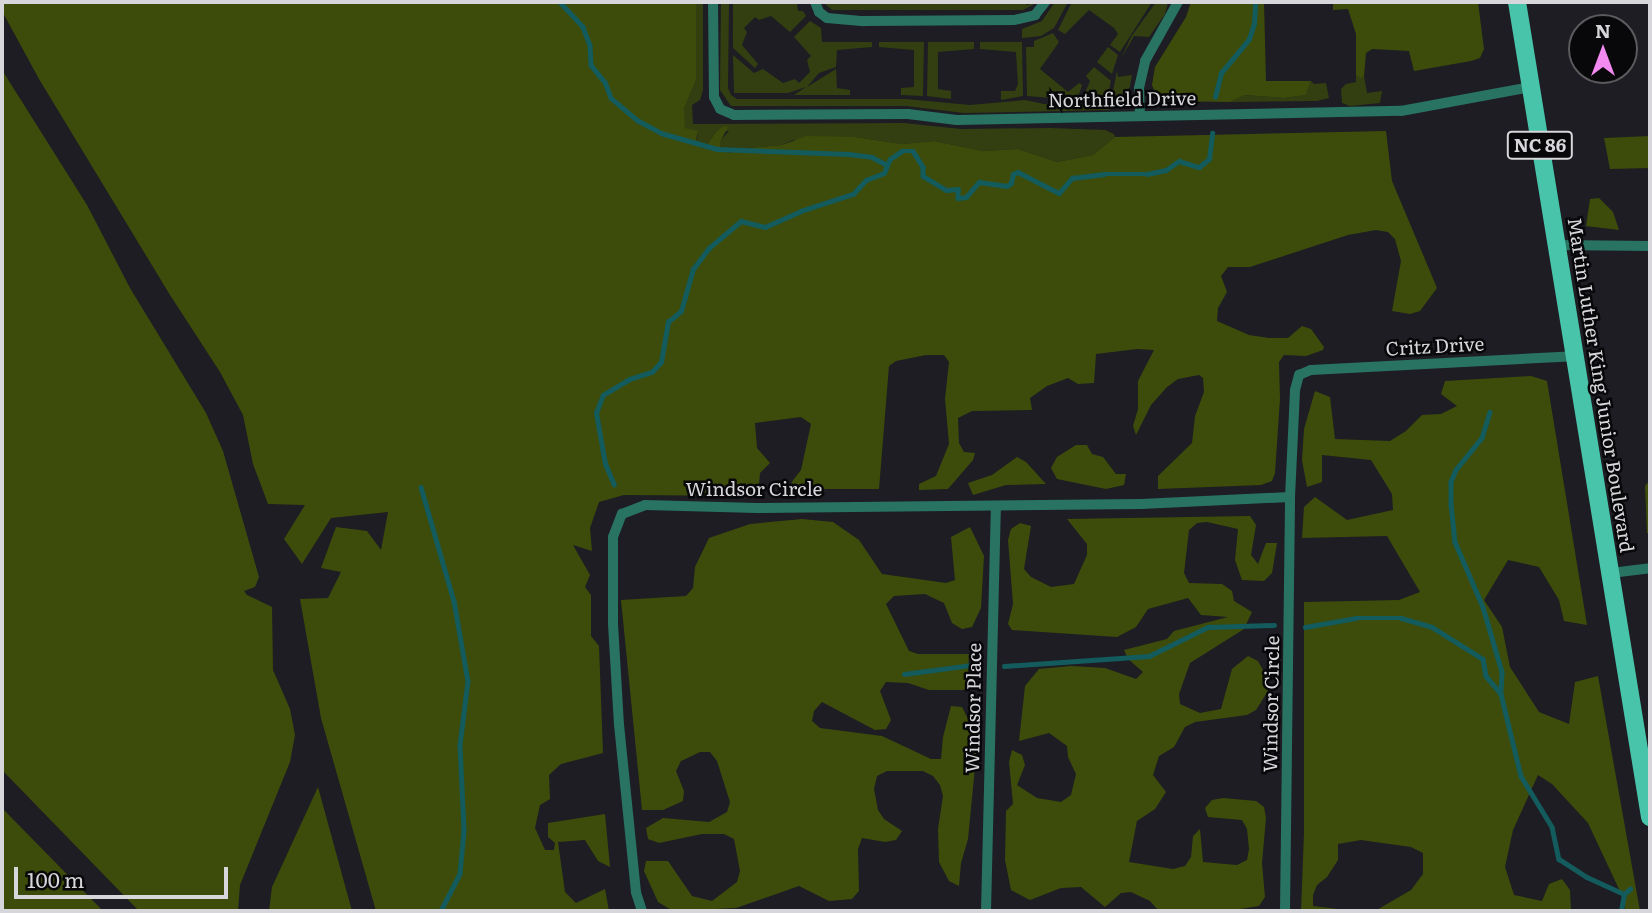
<!DOCTYPE html>
<html>
<head>
<meta charset="utf-8">
<style>
	body { margin:0 }
	#map { position:relative; width:1652px; height:913px; overflow:hidden; background:#1d1d23; font-family:Literata,serif }
	div>[style] { position:absolute }
	.green>* { inset:0; background:#333f10 }
	.forest>* { inset:0; background:#3d4c0a }
	.stream>* { height:4.5px; margin:-2.25px; padding:0 2.25px; transform-origin:2.25px; border-radius:2.25px; background:#135b5c }
	.street>* { height:10px; margin:-5px; padding:0 5px; transform-origin:5px; border-radius:5px; background:#297363 }
	.primary>* { height:18px; margin:-9px; padding:0 9px; transform-origin:9px; border-radius:9px; background:#47c4a9 }
	span { translate:-50% -50%; white-space:nowrap; text-align:center; line-height:1.15; -webkit-text-stroke:5px #08080a; paint-order:stroke }
	.shield-label span { padding:2px 5px; background:#08080a; border:2px solid; border-radius:5px; -webkit-text-stroke-width:0 }
	.shield-label { font-size:18px; color:#d7d7db; font-weight:700 }
	.street-label { font-size:19px; color:#d7d7db }
	.frame { position:absolute; inset:0; border:4px solid #d7d7db; pointer-events:none }
	.north { position:absolute; left:1568px; top:14px; width:70px; height:70px; box-sizing:border-box; background:#08080a; border:2px solid #5b5b5e; border-radius:50%; rotate:0deg; font-size:19px; font-weight:700; line-height:28px; text-align:center; color:#d7d7db }
	.north::after { content:''; display:block; margin:auto; width:24px; height:32px; background:#f38af2; clip-path:polygon(50% 0,100% 100%,50% 72%,0 100%) }
	.scale { position:absolute; left:14px; top:867px; width:214px; height:32px; box-sizing:border-box; border:4px solid #d7d7db; border-top:0; padding-left:9px; font-size:21px; line-height:24px; white-space:nowrap; color:#d7d7db; -webkit-text-stroke:5px #08080a; paint-order:stroke }
</style>
</head>
<body>
<div id="map">
	<div class="green">
		<div style="clip-path:polygon(696px 2px,703px 2px,703px 90px,700px 100px,692px 105px,693px 124px,904px 123px,961px 129px,1050px 128px,1105px 130px,1114px 134px,1115px 137px,1093px 155px,1057px 162px,1018px 149px,983px 151px,934px 141px,902px 144px,855px 137px,793px 140px,782px 145px,748px 148px,730px 153px,720px 149px,719px 142px,729px 131px,716px 132px,704px 149px,698px 148px,695px 144px,698px 134px,685px 128px,684px 119px,684px 109px,696px 80px)"></div>
		<div style="clip-path:polygon(721px 2px,729px 2px,728px 88px,731px 95px,737px 99px,906px 99px,970px 105px,1025px 100px,1044px 104px,1119px 103px,1119px 106px,1108px 110px,964px 113px,906px 106px,731px 106px,720px 90px)"></div>
		<div style="clip-path:polygon(733px 2px,801px 2px,797px 4px,798px 11px,803px 11px,806px 16px,790px 32px,771px 16px,759px 20px,755px 17px,744px 28px,747px 32px,742px 45px,758px 64px,755px 68px,733px 48px)"></div>
		<div style="clip-path:polygon(823px 2px,1023px 2px,1027px 5px,1038px 2px,1023px 10px,832px 10px)"></div>
		<div style="clip-path:polygon(1055px 2px,1068px 2px,1054px 28px,1041px 36px,1022px 38px,1022px 29px,1042px 21px)"></div>
		<div style="clip-path:polygon(1072px 2px,1152px 2px,1120px 52px,1110px 45px,1118px 34px,1114px 28px,1089px 10px,1065px 34px,1058px 30px)"></div>
		<div style="clip-path:polygon(1156px 2px,1168px 2px,1165px 14px,1149px 37px,1134px 36px,1121px 59px,1131px 37px)"></div>
		<div style="clip-path:polygon(810px 21px,821px 28px,822px 42px,872px 42px,872px 47px,837px 50px,836px 67px,819px 73px,807px 87px,836px 69px,837px 88px,850px 90px,850px 95px,794px 95px,806px 87px,788px 93px,734px 93px,733px 55px,754px 73px,763px 69px,783px 83px,795px 79px,799px 83px,810px 72px,807px 60px,811px 56px,794px 37px)"></div>
		<div style="clip-path:polygon(1053px 33px,1059px 42px,1040px 69px,1068px 92px,1079px 83px,1082px 85px,1077px 100px,1027px 96px,1026px 47px,1034px 47px,1034px 41px)"></div>
		<div style="clip-path:polygon(879px 42px,924px 42px,923px 96px,901px 95px,901px 88px,914px 87px,914px 50px,879px 47px)"></div>
		<div style="clip-path:polygon(928px 42px,974px 42px,974px 49px,938px 52px,938px 89px,951px 91px,951px 99px,927px 96px)"></div>
		<div style="clip-path:polygon(980px 42px,1022px 42px,1023px 96px,1001px 100px,1001px 91px,1015px 91px,1018px 84px,1016px 52px,980px 49px)"></div>
		<div style="clip-path:polygon(1108px 47px,1118px 55px,1112px 74px,1097px 62px)"></div>
		<div style="clip-path:polygon(1094px 67px,1111px 81px,1107px 100px,1082px 100px,1090px 81px,1086px 76px)"></div>
		<div style="clip-path:polygon(1117px 71px,1118px 77px,1132px 75px,1130px 86px,1127px 96px,1111px 100px)"></div>
		<div style="clip-path:polygon(1356px 75px,1364px 76px,1367px 93px,1382px 91px,1380px 103px,1350px 106px,1342px 103px,1341px 89px,1346px 84px,1356px 82px)"></div>
		<div style="clip-path:polygon(1311px 81px,1314px 84px,1326px 83px,1329px 98px,1317px 101px,1230px 102px,1245px 95px,1284px 98px,1306px 95px)"></div>
	</div>
	<div class="forest">
		<div style="clip-path:polygon(2px 2px,696px 2px,696px 80px,684px 109px,685px 128px,698px 131px,695px 144px,704px 149px,716px 132px,724px 126px,728px 127px,720px 142px,720px 149px,730px 153px,748px 148px,782px 145px,806px 136px,855px 137px,902px 144px,934px 141px,983px 151px,1018px 149px,1057px 162px,1093px 155px,1115px 137px,1386px 131px,1392px 181px,1437px 288px,1420px 311px,1410px 314px,1392px 311px,1401px 261px,1395px 239px,1388px 232px,1376px 230px,1348px 235px,1250px 267px,1228px 267px,1221px 276px,1227px 292px,1218px 308px,1217px 321px,1249px 335px,1269px 338px,1288px 338px,1302px 326px,1311px 329px,1324px 347px,1323px 350px,1306px 356px,1284px 355px,1279px 362px,1280px 399px,1275px 473px,1272px 481px,1261px 485px,1158px 489px,1158px 476px,1192px 443px,1195px 416px,1204px 392px,1203px 378px,1199px 375px,1178px 379px,1167px 387px,1151px 405px,1136px 435px,1133px 426px,1138px 409px,1138px 381px,1154px 350px,1137px 349px,1096px 354px,1094px 383px,1078px 384px,1068px 378px,1047px 386px,1030px 398px,1032px 410px,972px 411px,958px 418px,959px 443px,964px 452px,975px 453px,973px 460px,948px 489px,919px 490px,919px 484px,936px 476px,949px 444px,945px 399px,949px 362px,944px 355px,926px 355px,896px 361px,889px 366px,879px 489px,801px 489px,791px 483px,801px 470px,811px 424px,801px 417px,755px 423px,757px 448px,770px 463px,760px 473px,758px 496px,624px 495px,599px 502px,590px 528px,592px 551px,573px 545px,590px 575px,585px 587px,591px 595px,591px 636px,599px 646px,603px 753px,561px 764px,549px 775px,550px 799px,540px 805px,535px 828px,545px 850px,554px 850px,555px 843px,548px 837px,548px 823px,605px 814px,610px 867px,598px 861px,585px 840px,558px 842px,565px 892px,576px 903px,605px 889px,609px 911px,376px 911px,321px 718px,300px 599px,328px 598px,341px 572px,321px 568px,336px 527px,367px 531px,381px 550px,388px 512px,331px 518px,302px 564px,284px 539px,305px 505px,268px 504px,253px 464px,243px 415px,220px 372px,170px 295px,39px 79px,2px 11px)"></div>
		<div style="clip-path:polygon(1191px 2px,1264px 2px,1266px 81px,1311px 81px,1306px 95px,1284px 98px,1245px 95px,1230px 102px,1166px 101px,1156px 95px,1152px 85px,1155px 67px,1186px 17px)"></div>
		<div style="clip-path:polygon(1333px 2px,1478px 2px,1484px 49px,1480px 58px,1471px 61px,1414px 71px,1409px 51px,1372px 49px,1366px 53px,1364px 76px,1361px 78px,1356px 75px,1356px 34px,1348px 9px,1333px 10px)"></div>
		<div style="clip-path:polygon(2px 70px,87px 205px,130px 288px,206px 413px,223px 451px,259px 577px,255px 587px,244px 591px,247px 595px,272px 607px,273px 670px,290px 709px,295px 735px,290px 762px,240px 885px,238px 911px,139px 911px,2px 770px)"></div>
		<div style="clip-path:polygon(1650px 136px,1650px 168px,1610px 169px,1604px 138px)"></div>
		<div style="clip-path:polygon(1599px 198px,1613px 212px,1619px 230px,1586px 226px,1590px 199px)"></div>
		<div style="clip-path:polygon(1531px 376px,1547px 381px,1587px 625px,1564px 621px,1559px 600px,1539px 567px,1508px 560px,1484px 600px,1502px 627px,1510px 667px,1539px 712px,1569px 724px,1575px 682px,1598px 676px,1640px 911px,1625px 911px,1625px 902px,1588px 823px,1552px 784px,1538px 775px,1513px 830px,1505px 867px,1514px 895px,1542px 901px,1549px 884px,1562px 879px,1570px 890px,1571px 911px,1375px 911px,1411px 890px,1423px 874px,1423px 853px,1411px 847px,1361px 840px,1338px 844px,1338px 860px,1327px 877px,1317px 885px,1313px 895px,1313px 906px,1354px 911px,1301px 911px,1304px 833px,1304px 602px,1399px 600px,1420px 592px,1387px 536px,1302px 538px,1304px 507px,1315px 497px,1347px 520px,1393px 510px,1392px 494px,1371px 460px,1322px 455px,1322px 482px,1307px 487px,1302px 460px,1304px 429px,1315px 391px,1330px 397px,1335px 439px,1390px 441px,1406px 431px,1422px 415px,1441px 414px,1457px 406px,1441px 394px,1445px 381px)"></div>
		<div style="clip-path:polygon(1076px 445px,1087px 445px,1092px 454px,1103px 457px,1116px 474px,1126px 474px,1124px 485px,1106px 489px,1057px 479px,1051px 468px,1057px 457px)"></div>
		<div style="clip-path:polygon(1017px 457px,1026px 462px,1046px 484px,1006px 485px,973px 495px,968px 483px,992px 475px)"></div>
		<div style="clip-path:polygon(1650px 480px,1650px 534px,1647px 533px,1645px 486px)"></div>
		<div style="clip-path:polygon(1250px 516px,1256px 525px,1251px 555px,1258px 564px,1266px 543px,1277px 543px,1272px 573px,1264px 581px,1242px 580px,1235px 560px,1238px 529px,1207px 522px,1197px 523px,1189px 530px,1184px 573px,1189px 583px,1222px 584px,1232px 591px,1234px 601px,1252px 612px,1244px 629px,1190px 663px,1179px 694px,1180px 704px,1200px 713px,1221px 709px,1232px 669px,1248px 656px,1258px 661px,1263px 670px,1268px 691px,1256px 710px,1247px 715px,1195px 722px,1185px 727px,1174px 747px,1159px 756px,1153px 775px,1166px 792px,1155px 809px,1137px 821px,1129px 862px,1173px 869px,1185px 866px,1191px 857px,1193px 836px,1200px 829px,1203px 862px,1237px 865px,1247px 860px,1249px 849px,1247px 829px,1242px 820px,1208px 817px,1205px 808px,1212px 800px,1223px 798px,1256px 801px,1264px 807px,1266px 818px,1262px 863px,1265px 897px,1259px 906px,1240px 909px,1159px 911px,1150px 901px,1131px 892px,1121px 893px,1105px 907px,1081px 887px,1061px 888px,1030px 900px,1011px 890px,1005px 860px,1006px 811px,1013px 804px,1009px 762px,1012px 750px,1022px 755px,1025px 765px,1017px 785px,1037px 798px,1061px 802px,1071px 795px,1076px 774px,1068px 757px,1067px 746px,1049px 733px,1019px 741px,1025px 686px,1039px 669px,1071px 666px,1105px 668px,1136px 679px,1143px 672px,1128px 659px,1124px 650px,1167px 639px,1174px 631px,1228px 617px,1201px 615px,1188px 598px,1148px 609px,1136px 627px,1117px 637px,1012px 630px,1008px 624px,1013px 604px,1008px 540px,1011px 529px,1020px 523px,1031px 526px,1024px 569px,1031px 577px,1051px 587px,1074px 584px,1087px 555px,1087px 544px,1067px 519px)"></div>
		<div style="clip-path:polygon(802px 519px,833px 522px,859px 540px,882px 574px,946px 583px,955px 580px,951px 537px,970px 527px,984px 556px,981px 608px,972px 627px,962px 629px,952px 623px,944px 603px,925px 594px,894px 596px,886px 604px,909px 651px,918px 654px,969px 654px,968px 674px,971px 683px,964px 690px,929px 690px,908px 683px,886px 682px,880px 691px,891px 720px,886px 729px,875px 730px,822px 702px,814px 711px,812px 721px,820px 728px,882px 736px,931px 759px,941px 759px,943px 737px,951px 706px,962px 707px,976px 735px,976px 757px,968px 839px,961px 863px,959px 886px,949px 881px,939px 862px,938px 829px,943px 796px,940px 785px,933px 776px,923px 771px,887px 771px,877px 776px,874px 789px,878px 810px,884px 819px,902px 831px,896px 840px,885px 842px,862px 838px,858px 849px,859px 891px,852px 899px,829px 901px,799px 886px,736px 908px,673px 911px,658px 902px,644px 871px,646px 861px,668px 861px,692px 896px,712px 901px,737px 882px,740px 871px,734px 839px,724px 834px,702px 834px,659px 843px,648px 839px,646px 828px,663px 818px,709px 822px,727px 812px,730px 802px,717px 761px,710px 752px,700px 752px,681px 761px,676px 771px,684px 791px,683px 801px,663px 810px,642px 810px,621px 600px,686px 596px,693px 588px,695px 567px,709px 538px,750px 524px)"></div>
		<div style="clip-path:polygon(318px 787px,352px 911px,269px 911px,272px 887px)"></div>
		<div style="clip-path:polygon(2px 808px,103px 911px,2px 911px)"></div>
	</div>
	<div class="stream">
		<div style="left:560px;top:2px;width:34px;rotate:47deg"></div>
		<div style="left:583px;top:27px;width:19px;rotate:69deg"></div>
		<div style="left:590px;top:45px;width:20px;rotate:87deg"></div>
		<div style="left:591px;top:65px;width:22px;rotate:51deg"></div>
		<div style="left:605px;top:82px;width:17px;rotate:69deg"></div>
		<div style="left:611px;top:98px;width:34px;rotate:40deg"></div>
		<div style="left:637px;top:120px;width:27px;rotate:28deg"></div>
		<div style="left:661px;top:133px;width:58px;rotate:15.9deg"></div>
		<div style="left:717px;top:149px;width:132px;rotate:2.2deg"></div>
		<div style="left:849px;top:154px;width:23px;rotate:7deg"></div>
		<div style="left:872px;top:157px;width:15px;rotate:28deg"></div>
		<div style="left:1215px;top:97px;width:25px;rotate:-76deg"></div>
		<div style="left:1221px;top:73px;width:44px;rotate:-50.5deg"></div>
		<div style="left:1249px;top:39px;width:16px;rotate:-72deg"></div>
		<div style="left:1254px;top:24px;width:22px;rotate:-87deg"></div>
		<div style="left:1490px;top:412px;width:27px;rotate:107deg"></div>
		<div style="left:1482px;top:438px;width:41px;rotate:129.1deg"></div>
		<div style="left:1456px;top:470px;width:13px;rotate:113deg"></div>
		<div style="left:1451px;top:482px;width:22px;rotate:90deg"></div>
		<div style="left:1451px;top:504px;width:38px;rotate:84deg"></div>
		<div style="left:1455px;top:542px;width:71px;rotate:66.7deg"></div>
		<div style="left:1483px;top:607px;width:68px;rotate:73.7deg"></div>
		<div style="left:1502px;top:672px;width:22px;rotate:93deg"></div>
		<div style="left:614px;top:485px;width:23px;rotate:-113deg"></div>
		<div style="left:605px;top:464px;width:52px;rotate:-100deg"></div>
		<div style="left:596px;top:413px;width:19px;rotate:-69deg"></div>
		<div style="left:603px;top:395px;width:31px;rotate:-31deg"></div>
		<div style="left:630px;top:379px;width:23px;rotate:-18deg"></div>
		<div style="left:652px;top:372px;width:13px;rotate:-48deg"></div>
		<div style="left:661px;top:362px;width:41px;rotate:-80.1deg"></div>
		<div style="left:668px;top:322px;width:17px;rotate:-40deg"></div>
		<div style="left:681px;top:311px;width:44px;rotate:-74.1deg"></div>
		<div style="left:693px;top:269px;width:26px;rotate:-53deg"></div>
		<div style="left:709px;top:248px;width:42px;rotate:-40.2deg"></div>
		<div style="left:741px;top:221px;width:25px;rotate:14deg"></div>
		<div style="left:765px;top:227px;width:39px;rotate:-24deg"></div>
		<div style="left:801px;top:211px;width:55px;rotate:-18.1deg"></div>
		<div style="left:853px;top:194px;width:19px;rotate:-47deg"></div>
		<div style="left:866px;top:180px;width:19px;rotate:-21deg"></div>
		<div style="left:884px;top:173px;width:15px;rotate:-67deg"></div>
		<div style="left:890px;top:159px;width:14px;rotate:-34deg"></div>
		<div style="left:902px;top:151px;width:11px"></div>
		<div style="left:913px;top:151px;width:19px;rotate:58deg"></div>
		<div style="left:923px;top:167px;width:9px;rotate:90deg"></div>
		<div style="left:923px;top:176px;width:27px;rotate:31deg"></div>
		<div style="left:946px;top:190px;width:12px;rotate:-5deg"></div>
		<div style="left:958px;top:189px;width:9px;rotate:90deg"></div>
		<div style="left:958px;top:198px;width:8px;rotate:-7deg"></div>
		<div style="left:966px;top:197px;width:20px;rotate:-49deg"></div>
		<div style="left:979px;top:182px;width:28px;rotate:8deg"></div>
		<div style="left:1007px;top:186px;width:5px;rotate:-37deg"></div>
		<div style="left:1011px;top:183px;width:9px;rotate:-77deg"></div>
		<div style="left:1013px;top:174px;width:5px;rotate:-22deg"></div>
		<div style="left:1018px;top:172px;width:46px;rotate:27.1deg"></div>
		<div style="left:1059px;top:193px;width:20px;rotate:-49deg"></div>
		<div style="left:1072px;top:178px;width:32px;rotate:-7deg"></div>
		<div style="left:1104px;top:174px;width:43px"></div>
		<div style="left:1147px;top:174px;width:19px;rotate:-12deg"></div>
		<div style="left:1166px;top:170px;width:16px;rotate:-35deg"></div>
		<div style="left:1179px;top:161px;width:21px;rotate:17deg"></div>
		<div style="left:1199px;top:167px;width:13px;rotate:-39deg"></div>
		<div style="left:1209px;top:159px;width:26px;rotate:-83deg"></div>
		<div style="left:421px;top:487px;width:119px;rotate:73.9deg"></div>
		<div style="left:454px;top:601px;width:81px;rotate:80.1deg"></div>
		<div style="left:468px;top:681px;width:64px;rotate:97.1deg"></div>
		<div style="left:460px;top:745px;width:86px;rotate:87.3deg"></div>
		<div style="left:464px;top:831px;width:43px;rotate:95.3deg"></div>
		<div style="left:460px;top:874px;width:42px;rotate:117.2deg"></div>
		<div style="left:1305px;top:627px;width:52px;rotate:-10deg"></div>
		<div style="left:1356px;top:618px;width:45px"></div>
		<div style="left:1401px;top:618px;width:32px;rotate:16deg"></div>
		<div style="left:1432px;top:627px;width:60px;rotate:32.1deg"></div>
		<div style="left:1483px;top:659px;width:17px;rotate:80deg"></div>
		<div style="left:1486px;top:676px;width:23px;rotate:50deg"></div>
		<div style="left:1501px;top:694px;width:84px;rotate:76.3deg"></div>
		<div style="left:1521px;top:776px;width:60px;rotate:58.7deg"></div>
		<div style="left:1552px;top:827px;width:33px;rotate:78deg"></div>
		<div style="left:1559px;top:859px;width:33px;rotate:33deg"></div>
		<div style="left:1587px;top:877px;width:41px;rotate:24.7deg"></div>
		<div style="left:1004px;top:666px;width:145px;rotate:-3.9deg"></div>
		<div style="left:1149px;top:656px;width:66px;rotate:-26.2deg"></div>
		<div style="left:1208px;top:627px;width:66px;rotate:-1.7deg"></div>
		<div style="left:904px;top:674px;width:76px;rotate:-7.6deg"></div>
		<div style="left:1621px;top:911px;width:17px;rotate:-80deg"></div>
		<div style="left:1624px;top:894px;width:8px;rotate:-40deg"></div>
	</div>
	<div class="street">
		<div style="left:713px;top:2px;width:95px;rotate:89.4deg"></div>
		<div style="left:714px;top:97px;width:13px;rotate:63deg"></div>
		<div style="left:720px;top:109px;width:15px;rotate:23deg"></div>
		<div style="left:734px;top:115px;width:174px;rotate:-0.3deg"></div>
		<div style="left:908px;top:114px;width:49px;rotate:7deg"></div>
		<div style="left:957px;top:120px;width:444px;rotate:-1.2deg"></div>
		<div style="left:1401px;top:111px;width:131px;rotate:-10.5deg"></div>
		<div style="left:815px;top:2px;width:11px;rotate:68deg"></div>
		<div style="left:819px;top:12px;width:10px;rotate:37deg"></div>
		<div style="left:827px;top:18px;width:37px;rotate:5deg"></div>
		<div style="left:864px;top:21px;width:150px;rotate:-0.4deg"></div>
		<div style="left:1014px;top:20px;width:22px;rotate:-13deg"></div>
		<div style="left:1035px;top:15px;width:16px;rotate:-52deg"></div>
		<div style="left:1140px;top:116px;width:28px;rotate:-92deg"></div>
		<div style="left:1139px;top:88px;width:28px;rotate:-77deg"></div>
		<div style="left:1145px;top:61px;width:68px;rotate:-60.8deg"></div>
		<div style="left:1557px;top:245px;width:93px;rotate:0.6deg"></div>
		<div style="left:1611px;top:573px;width:39px;rotate:-7deg"></div>
		<div style="left:642px;top:911px;width:20px;rotate:-108deg"></div>
		<div style="left:636px;top:892px;width:168px;rotate:-95.8deg"></div>
		<div style="left:619px;top:725px;width:102px;rotate:-93.4deg"></div>
		<div style="left:613px;top:623px;width:86px;rotate:-90deg"></div>
		<div style="left:613px;top:537px;width:25px;rotate:-69deg"></div>
		<div style="left:622px;top:514px;width:25px;rotate:-21deg"></div>
		<div style="left:645px;top:505px;width:112px;rotate:1.5deg"></div>
		<div style="left:757px;top:508px;width:384px;rotate:-0.6deg"></div>
		<div style="left:1141px;top:504px;width:149px;rotate:-2.7deg"></div>
		<div style="left:986px;top:911px;width:405px;rotate:-88.6deg"></div>
		<div style="left:1285px;top:911px;width:414px;rotate:-89.3deg"></div>
		<div style="left:1290px;top:497px;width:107px;rotate:-87.3deg"></div>
		<div style="left:1295px;top:390px;width:16px;rotate:-75deg"></div>
		<div style="left:1299px;top:375px;width:13px;rotate:-23deg"></div>
		<div style="left:1311px;top:370px;width:263px;rotate:-3deg"></div>
	</div>
	<div class="primary">
		<div style="left:1517px;top:2px;width:826px;rotate:80.73deg"></div>
	</div>
	<div class="shield-label">
		<span style="left:1540px;top:145px">NC 86</span>
	</div>
	<div class="street-label">
		<span style="left:1122px;top:99px;rotate:-1deg">Northfield Drive</span>
		<span style="left:1435px;top:346px;rotate:-3deg">Critz Drive</span>
		<span style="left:1601px;top:385px;rotate:81deg">Martin Luther King Junior Boulevard</span>
		<span style="left:754px;top:489px">Windsor Circle</span>
		<span style="left:1271px;top:704px;rotate:-89deg">Windsor Circle</span>
		<span style="left:973px;top:708px;rotate:-89deg">Windsor Place</span>
	</div>
	<div class="frame"></div>
	<div class="north">N</div>
	<div class="scale">100 m</div>
</div>
</body>
</html>
